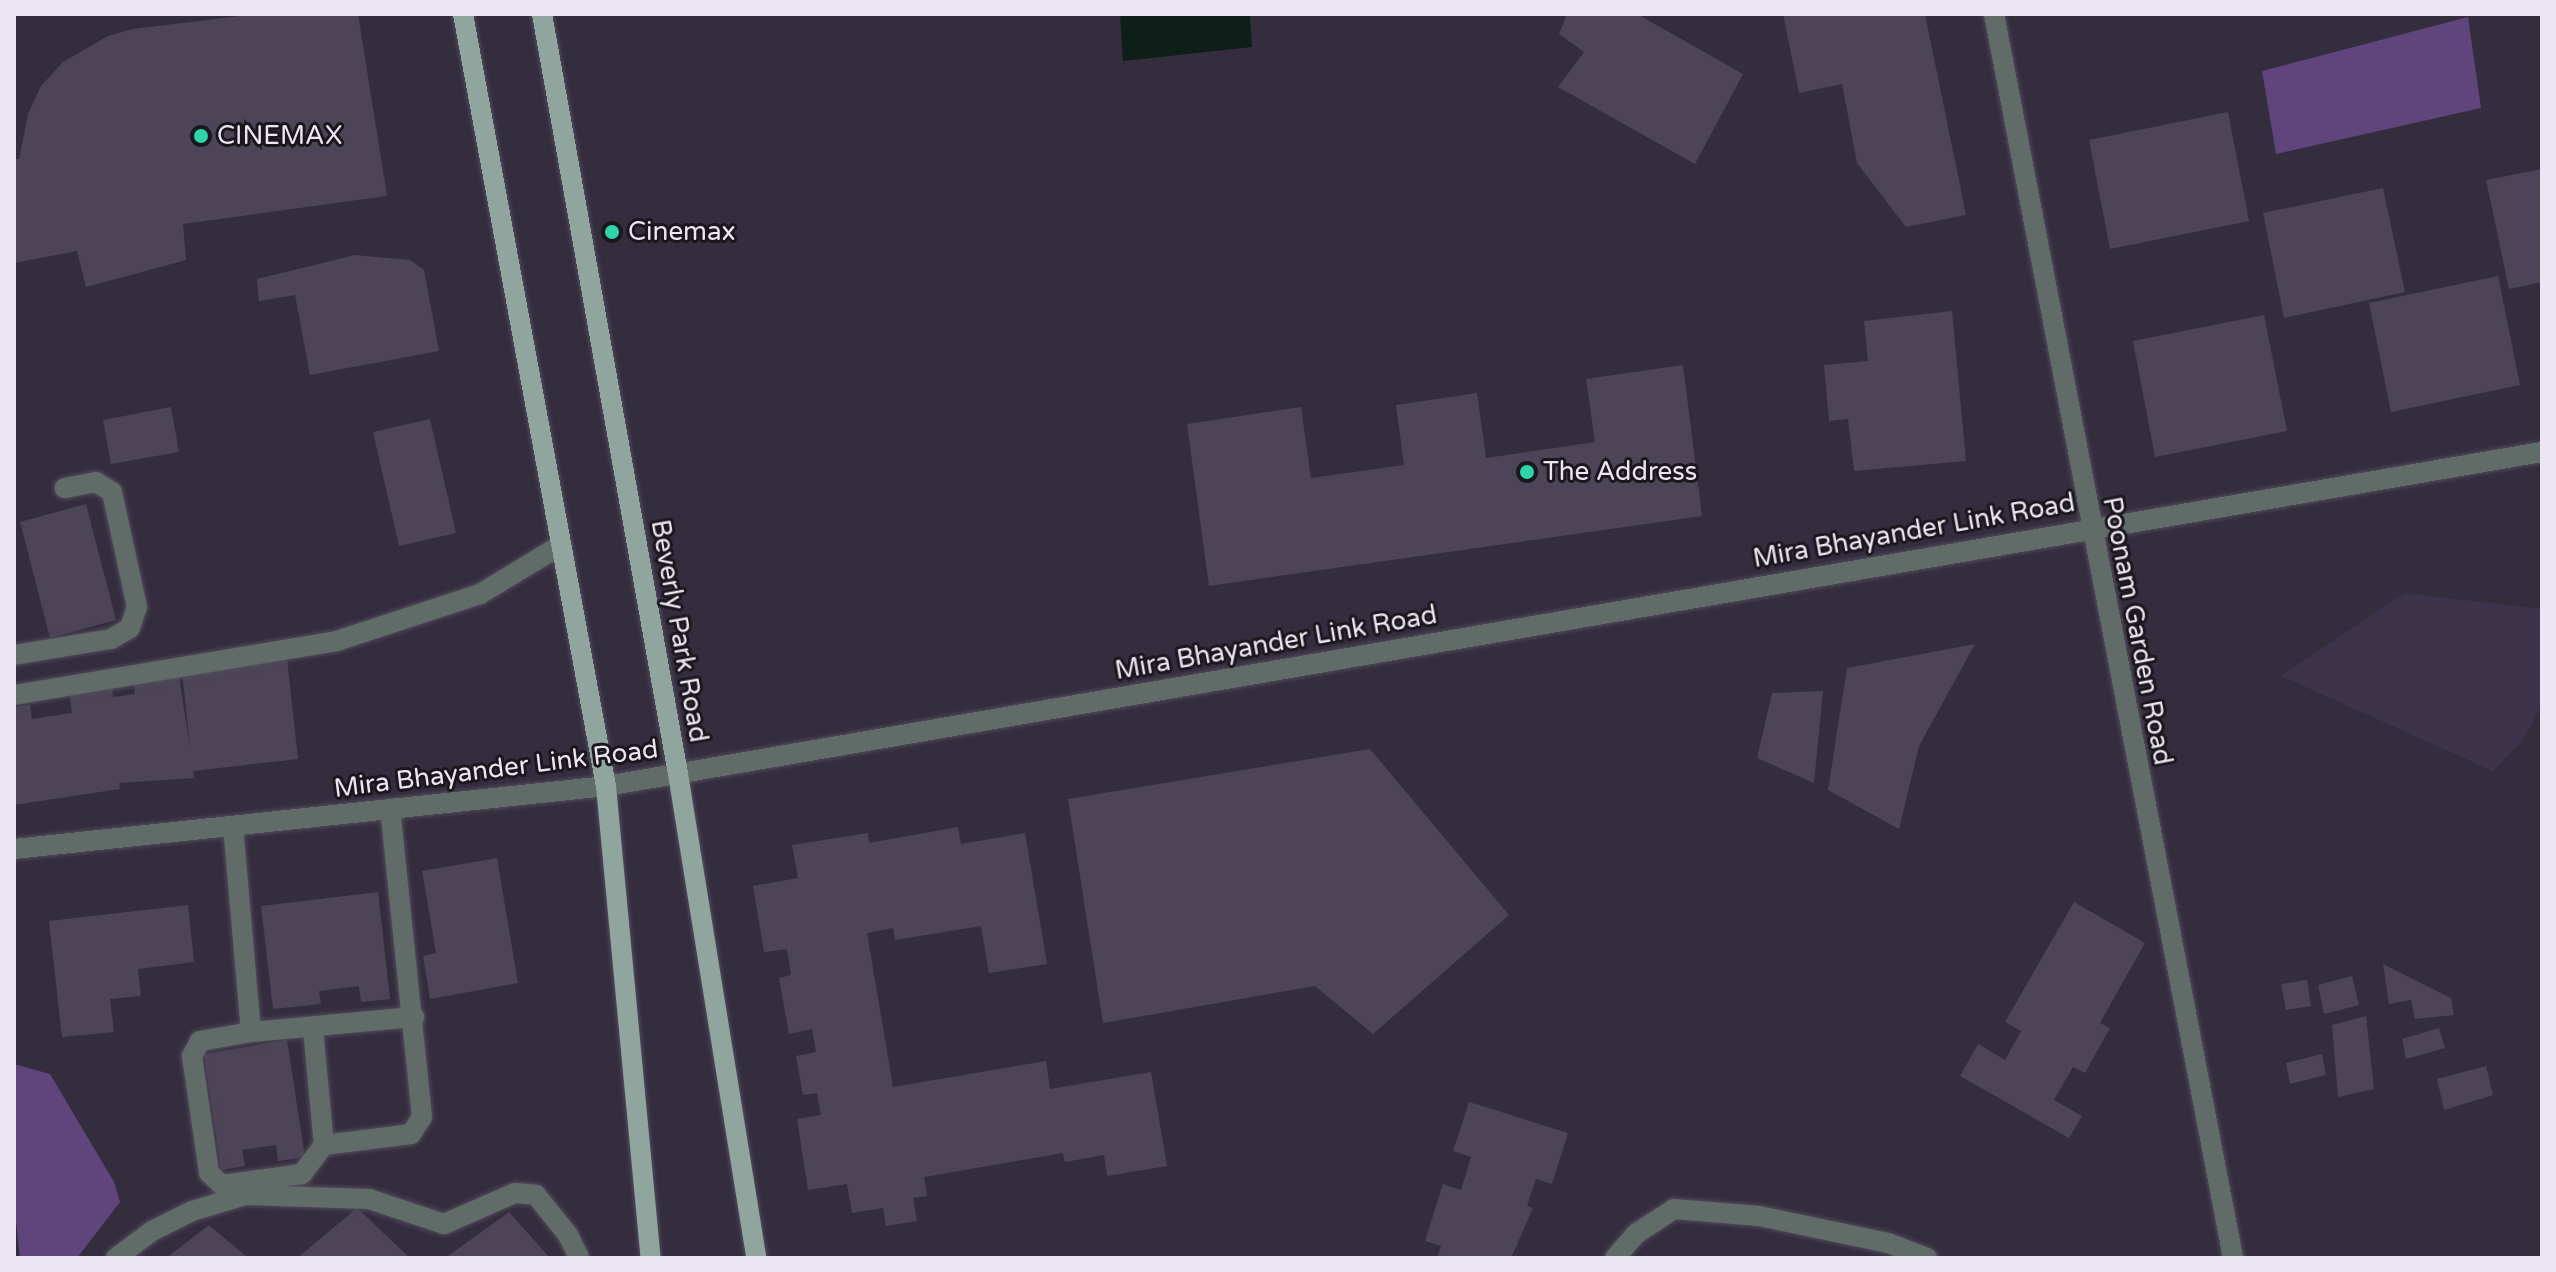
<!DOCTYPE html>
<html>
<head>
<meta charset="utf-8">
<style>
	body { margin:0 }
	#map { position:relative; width:2556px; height:1272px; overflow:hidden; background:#342d3e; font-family:"Varela Round",sans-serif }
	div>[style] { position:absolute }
	.built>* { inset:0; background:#3d334a }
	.green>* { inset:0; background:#5f457c }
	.water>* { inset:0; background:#0e1e19 }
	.building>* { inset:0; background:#4d4557 }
	.roads { filter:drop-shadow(0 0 2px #514b5b) drop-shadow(0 0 2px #514b5b) }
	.minor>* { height:20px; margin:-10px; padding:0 10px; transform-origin:10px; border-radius:10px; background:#616b67 }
	.major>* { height:20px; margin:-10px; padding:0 10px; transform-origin:10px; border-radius:10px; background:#90a59d }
	.dots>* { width:22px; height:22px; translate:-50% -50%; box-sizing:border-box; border:4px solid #1a171e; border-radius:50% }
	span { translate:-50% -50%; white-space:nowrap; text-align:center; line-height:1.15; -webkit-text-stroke:6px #1a171e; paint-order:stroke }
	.poi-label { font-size:26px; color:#ebe6f1 }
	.left { translate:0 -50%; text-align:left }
	.street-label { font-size:26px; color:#ebe6f1 }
	.frame { position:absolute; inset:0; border:16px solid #ebe6f1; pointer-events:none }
</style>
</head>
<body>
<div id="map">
	<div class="built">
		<div style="clip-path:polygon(2404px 593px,2542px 609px,2542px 705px,2522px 741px,2493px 771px,2281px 676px)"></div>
	</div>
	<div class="green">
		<div style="clip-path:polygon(2468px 17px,2481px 108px,2276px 154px,2262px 71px)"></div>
		<div style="clip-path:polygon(14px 1064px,50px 1074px,114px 1182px,120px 1202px,77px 1258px,20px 1258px,14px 1203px)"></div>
	</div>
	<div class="water">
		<div style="clip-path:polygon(1120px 14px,1264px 14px,1250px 16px,1252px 47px,1123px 61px)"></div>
	</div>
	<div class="building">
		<div style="clip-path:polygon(257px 14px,358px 14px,387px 196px,183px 224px,186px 260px,86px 287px,77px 251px,14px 263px,14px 159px,19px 159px,28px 114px,41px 86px,63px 62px,108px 36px,133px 29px)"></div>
		<div style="clip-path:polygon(1567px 14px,1637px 14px,1743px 74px,1695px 164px,1558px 87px,1584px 52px,1559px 34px)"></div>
		<div style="clip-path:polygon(1783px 14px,1925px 14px,1966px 215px,1906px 227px,1857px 163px,1842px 84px,1799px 93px)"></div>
		<div style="clip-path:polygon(2228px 112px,2249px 221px,2110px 249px,2089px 140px)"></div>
		<div style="clip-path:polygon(2542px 169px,2542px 282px,2509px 289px,2486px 180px)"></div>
		<div style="clip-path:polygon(2383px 188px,2405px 292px,2284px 318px,2263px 213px)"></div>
		<div style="clip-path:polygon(355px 255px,410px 260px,424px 270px,439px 351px,310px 375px,295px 295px,259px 301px,257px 279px)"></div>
		<div style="clip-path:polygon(2498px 276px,2520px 385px,2391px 412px,2369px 303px)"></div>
		<div style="clip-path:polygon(1952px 311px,1966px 461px,1854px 471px,1848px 419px,1829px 421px,1824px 365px,1868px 361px,1864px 321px)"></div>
		<div style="clip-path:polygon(2264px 315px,2287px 431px,2155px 457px,2133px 341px)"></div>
		<div style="clip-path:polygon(1683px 365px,1702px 516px,1209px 586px,1187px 424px,1301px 407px,1311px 478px,1404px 465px,1396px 405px,1477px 393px,1486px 458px,1595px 442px,1586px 379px)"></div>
		<div style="clip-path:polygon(171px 407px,179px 452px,111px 464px,103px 420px)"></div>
		<div style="clip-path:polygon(430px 419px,456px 533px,399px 546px,373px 432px)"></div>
		<div style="clip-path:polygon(86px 504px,116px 620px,50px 638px,20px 522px)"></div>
		<div style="clip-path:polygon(1975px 644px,1919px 746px,1899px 829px,1828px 790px,1847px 668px)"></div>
		<div style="clip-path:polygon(287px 658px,298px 759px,193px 771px,194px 778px,119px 783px,120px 789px,14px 805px,14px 707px,30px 705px,32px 719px,72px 713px,69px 692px,112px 687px,113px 697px,135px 694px,134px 683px,179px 677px,190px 747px,182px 670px)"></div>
		<div style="clip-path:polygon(1823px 691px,1814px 783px,1757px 758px,1772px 693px)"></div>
		<div style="clip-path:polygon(1370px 749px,1509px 915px,1373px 1034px,1315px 986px,1103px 1023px,1068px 799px)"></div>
		<div style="clip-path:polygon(958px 827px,961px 844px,1025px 833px,1047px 964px,989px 973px,981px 926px,895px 940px,893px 928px,867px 933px,893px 1087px,1046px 1061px,1050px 1089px,1151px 1072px,1167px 1166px,1107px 1176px,1104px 1155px,1065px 1162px,1063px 1153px,924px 1177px,927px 1196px,913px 1198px,917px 1221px,886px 1226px,883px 1208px,852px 1213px,847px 1184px,808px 1190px,797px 1119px,821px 1115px,817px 1093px,803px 1095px,796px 1056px,816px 1052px,812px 1029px,789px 1034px,779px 978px,791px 975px,787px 949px,764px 952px,753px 886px,798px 878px,792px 845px,868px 833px,869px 843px)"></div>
		<div style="clip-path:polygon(497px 858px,518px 983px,430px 999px,423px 956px,436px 953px,422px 871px)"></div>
		<div style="clip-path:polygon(378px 892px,390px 999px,361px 1002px,359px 986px,319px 991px,321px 1004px,273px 1009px,261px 906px)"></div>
		<div style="clip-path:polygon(2074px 902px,2145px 943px,2100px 1023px,2110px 1028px,2085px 1073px,2073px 1067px,2054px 1100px,2082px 1116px,2069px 1138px,1960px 1076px,1978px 1044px,2005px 1060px,2021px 1031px,2005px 1022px)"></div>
		<div style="clip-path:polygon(188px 905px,194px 962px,138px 969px,141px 996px,110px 999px,114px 1032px,62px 1037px,49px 921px)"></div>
		<div style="clip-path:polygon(2383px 964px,2451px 998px,2454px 1015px,2415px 1019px,2411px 1000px,2389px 1004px)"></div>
		<div style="clip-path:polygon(2352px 976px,2359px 1005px,2324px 1014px,2318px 985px)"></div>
		<div style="clip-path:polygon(2307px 980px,2311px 1006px,2286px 1010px,2281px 984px)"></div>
		<div style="clip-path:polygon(2366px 1016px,2374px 1089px,2338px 1097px,2332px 1025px)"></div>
		<div style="clip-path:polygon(2439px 1028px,2445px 1048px,2406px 1059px,2402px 1039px)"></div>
		<div style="clip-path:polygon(287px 1040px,305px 1157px,278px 1161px,276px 1145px,242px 1150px,245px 1166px,221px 1170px,204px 1054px)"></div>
		<div style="clip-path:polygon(2322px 1054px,2326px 1075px,2290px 1084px,2286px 1063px)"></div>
		<div style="clip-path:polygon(2486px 1066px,2493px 1095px,2444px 1110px,2437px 1079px)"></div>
		<div style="clip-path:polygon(1469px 1102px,1568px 1133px,1552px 1184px,1536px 1179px,1527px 1206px,1533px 1208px,1511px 1258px,1437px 1258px,1441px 1246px,1425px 1241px,1443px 1184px,1461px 1190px,1471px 1157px,1453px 1151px)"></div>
		<div style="clip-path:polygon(357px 1208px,410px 1258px,297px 1258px)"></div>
		<div style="clip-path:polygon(509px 1212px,550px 1258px,445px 1258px)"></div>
		<div style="clip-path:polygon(209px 1225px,248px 1258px,166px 1258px)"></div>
	</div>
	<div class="roads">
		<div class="minor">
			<div style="left:1994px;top:14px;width:1267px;rotate:79.12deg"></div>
			<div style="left:14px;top:655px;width:98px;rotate:-9.4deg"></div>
			<div style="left:111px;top:639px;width:22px;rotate:-30deg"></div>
			<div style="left:130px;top:628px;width:22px;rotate:-72deg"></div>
			<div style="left:137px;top:607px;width:118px;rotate:-102.3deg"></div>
			<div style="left:112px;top:492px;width:19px;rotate:-148deg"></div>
			<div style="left:96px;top:482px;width:32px;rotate:169deg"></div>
			<div style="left:14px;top:695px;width:327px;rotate:-9.5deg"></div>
			<div style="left:337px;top:641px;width:151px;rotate:-18.2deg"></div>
			<div style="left:480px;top:594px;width:95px;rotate:-31.2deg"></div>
			<div style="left:233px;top:826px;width:207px;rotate:85deg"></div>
			<div style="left:251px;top:1032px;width:52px;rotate:170deg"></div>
			<div style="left:200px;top:1041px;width:17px;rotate:118deg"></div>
			<div style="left:192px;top:1056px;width:118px;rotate:81.7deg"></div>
			<div style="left:209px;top:1173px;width:18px;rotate:43deg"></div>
			<div style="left:222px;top:1185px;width:81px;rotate:-7.8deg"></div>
			<div style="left:302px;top:1174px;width:36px;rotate:-53deg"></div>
			<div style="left:324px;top:1145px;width:88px;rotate:-7.2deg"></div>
			<div style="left:411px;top:1134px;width:20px;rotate:-57deg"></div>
			<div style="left:422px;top:1117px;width:310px;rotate:-95.9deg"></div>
			<div style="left:14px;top:849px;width:595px;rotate:-6.07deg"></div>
			<div style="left:606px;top:786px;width:1965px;rotate:-9.79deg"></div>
			<div style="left:313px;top:1029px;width:117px;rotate:84.6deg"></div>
			<div style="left:251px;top:1032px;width:164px;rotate:-5.3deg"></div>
			<div style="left:116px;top:1258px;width:45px;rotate:-36.9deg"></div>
			<div style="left:152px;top:1231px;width:45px;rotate:-26.6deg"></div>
			<div style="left:192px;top:1211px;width:55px;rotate:-16.8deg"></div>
			<div style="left:245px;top:1195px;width:124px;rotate:1.8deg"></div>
			<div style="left:369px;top:1199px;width:79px;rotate:18.4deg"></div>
			<div style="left:444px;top:1224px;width:77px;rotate:-23.6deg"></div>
			<div style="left:515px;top:1193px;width:21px;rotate:5deg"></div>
			<div style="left:536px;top:1195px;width:51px;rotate:51.3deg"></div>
			<div style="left:568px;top:1235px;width:25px;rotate:64deg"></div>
			<div style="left:1615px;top:1258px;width:33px;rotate:-49deg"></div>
			<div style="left:1637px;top:1233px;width:44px;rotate:-33deg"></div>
			<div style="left:1674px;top:1209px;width:85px;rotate:4.7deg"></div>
			<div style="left:1759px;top:1216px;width:132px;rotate:11.8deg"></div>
			<div style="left:1888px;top:1243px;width:42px;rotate:21deg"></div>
		</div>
		<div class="major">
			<div style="left:463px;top:14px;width:785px;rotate:79.51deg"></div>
			<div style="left:606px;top:786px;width:474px;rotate:84.6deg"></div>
			<div style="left:542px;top:14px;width:772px;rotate:79.85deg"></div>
			<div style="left:678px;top:774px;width:490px;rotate:80.8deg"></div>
		</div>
	</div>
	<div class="dots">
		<div style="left:201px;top:136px;background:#30d4aa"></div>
		<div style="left:612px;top:232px;background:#30d4aa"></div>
		<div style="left:1527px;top:472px;background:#30d4aa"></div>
	</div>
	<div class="poi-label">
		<span class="left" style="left:217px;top:136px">CINEMAX</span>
		<span class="left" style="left:628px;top:232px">Cinemax</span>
		<span class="left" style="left:1543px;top:472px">The Address</span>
	</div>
	<div class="street-label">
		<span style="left:1914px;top:531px;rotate:-10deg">Mira Bhayander Link Road</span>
		<span style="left:679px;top:631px;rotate:80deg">Beverly Park Road</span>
		<span style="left:2137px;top:631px;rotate:79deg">Poonam Garden Road</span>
		<span style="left:1276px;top:643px;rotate:-10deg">Mira Bhayander Link Road</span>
		<span style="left:496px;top:769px;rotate:-7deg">Mira Bhayander Link Road</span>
	</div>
	<div class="frame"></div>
</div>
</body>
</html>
